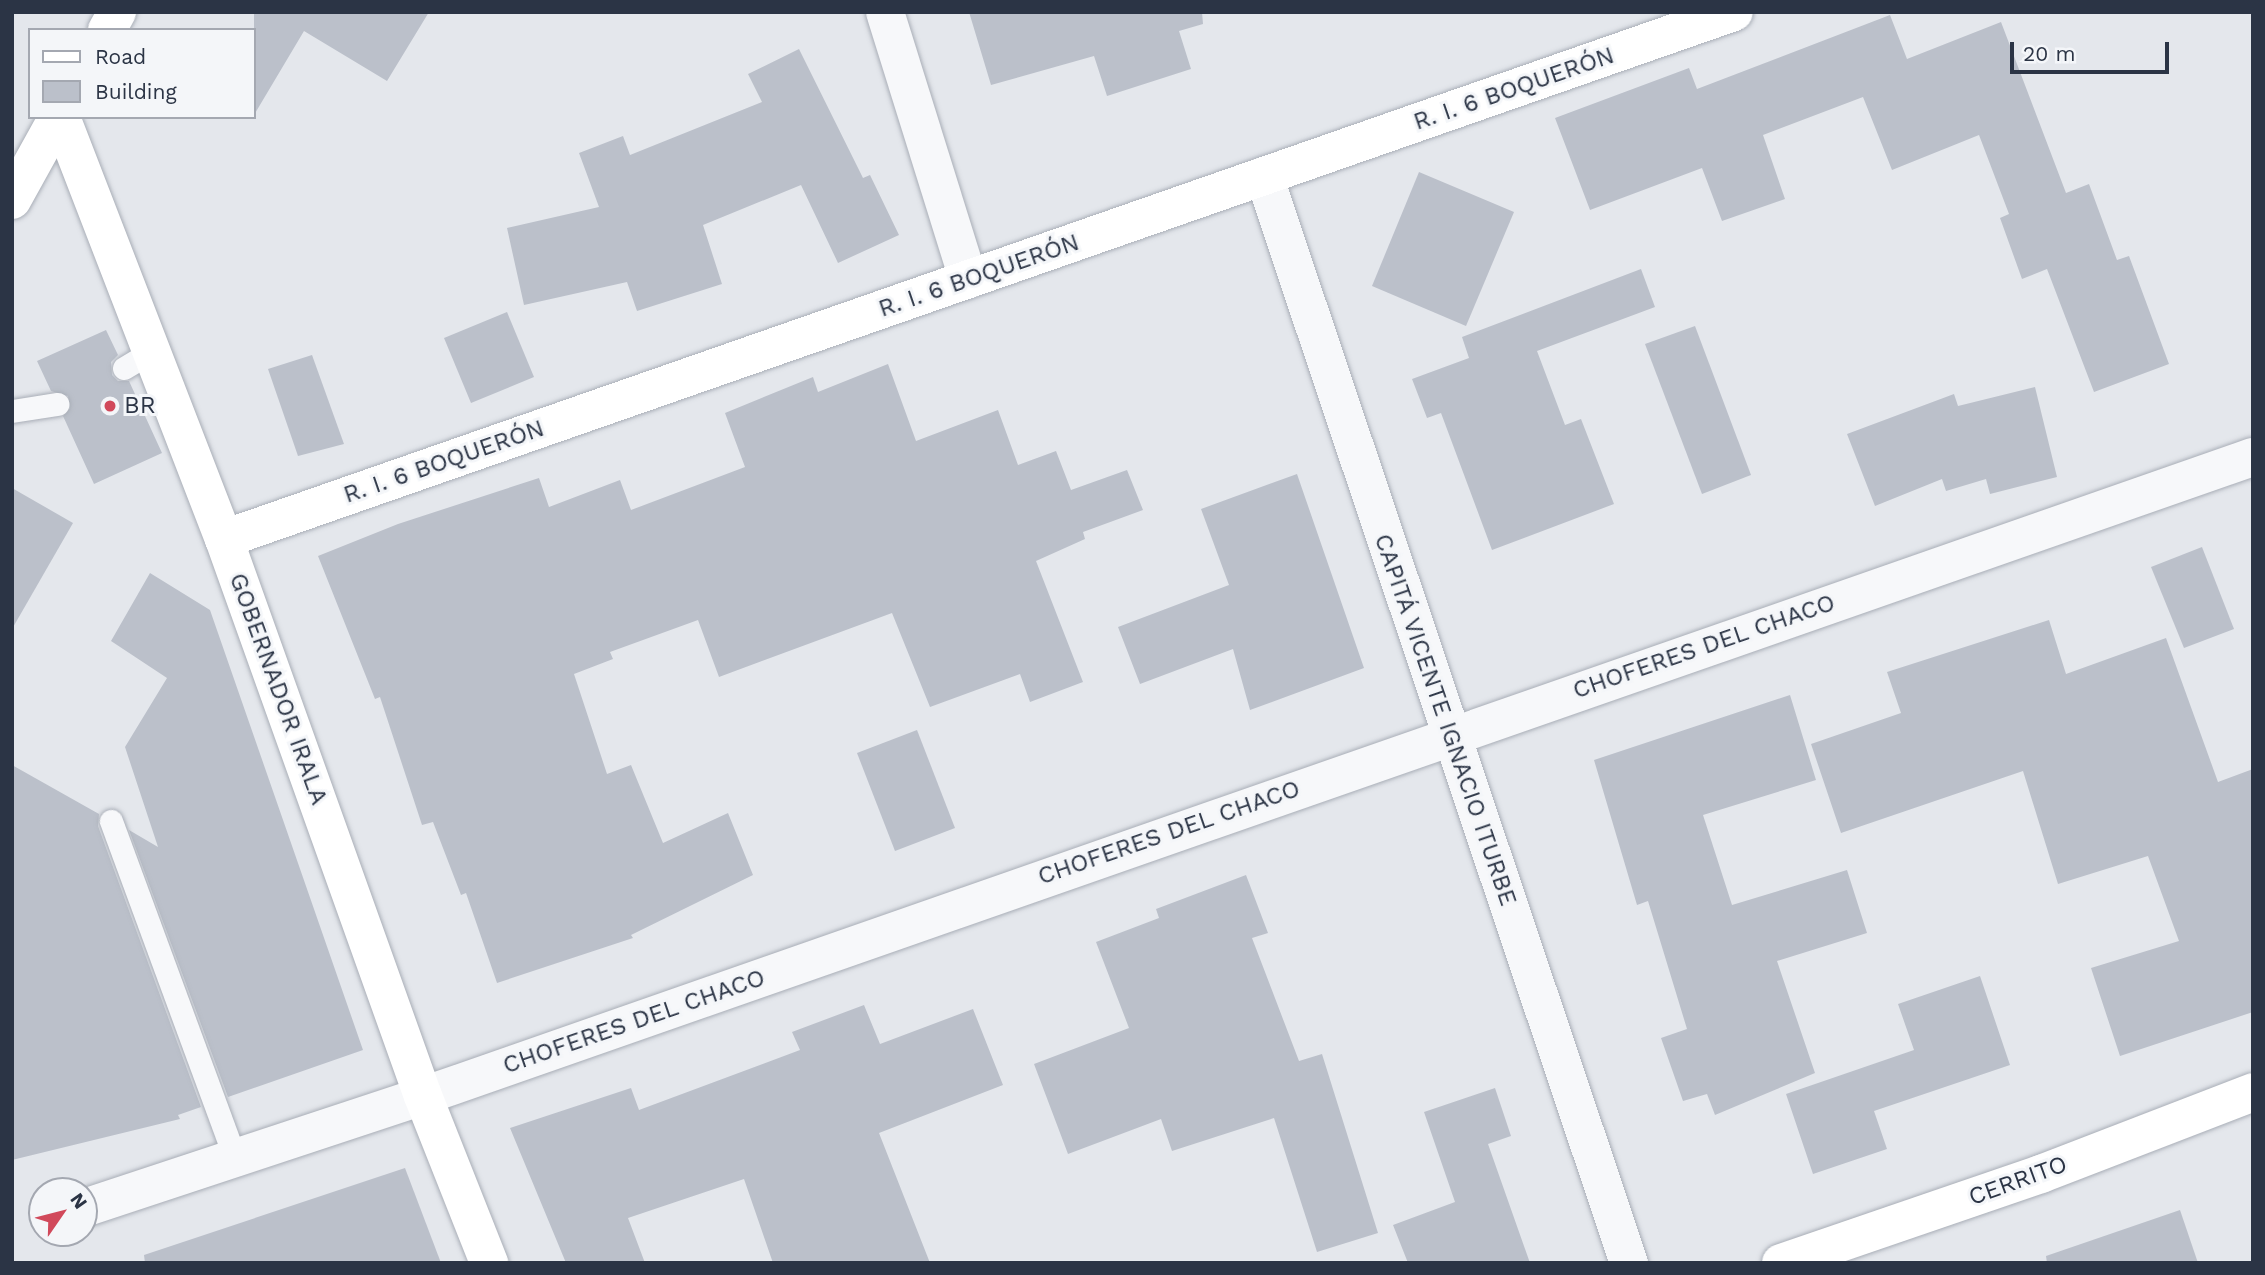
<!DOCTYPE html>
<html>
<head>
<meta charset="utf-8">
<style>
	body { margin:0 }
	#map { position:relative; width:2265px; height:1275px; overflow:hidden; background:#e4e7ec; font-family:"Work Sans",sans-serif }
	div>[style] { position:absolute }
	.building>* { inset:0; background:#bbc0ca }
	.roads { filter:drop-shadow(0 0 2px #a9aeb7) drop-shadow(0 0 2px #a9aeb7) }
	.lane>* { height:23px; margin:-11.5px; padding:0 11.5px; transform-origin:11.5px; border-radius:11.5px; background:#f7f8fa }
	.street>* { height:38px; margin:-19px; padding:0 19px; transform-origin:19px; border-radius:19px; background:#f7f8fa }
	.secondary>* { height:38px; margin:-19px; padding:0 19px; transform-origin:19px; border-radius:19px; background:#fff }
	.primary>* { height:38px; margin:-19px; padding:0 19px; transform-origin:19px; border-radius:19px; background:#fff }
	.dots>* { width:19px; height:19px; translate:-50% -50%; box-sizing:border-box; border:4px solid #f4f6f9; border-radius:50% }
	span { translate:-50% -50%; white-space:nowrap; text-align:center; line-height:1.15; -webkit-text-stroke:6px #f4f6f9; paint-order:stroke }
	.street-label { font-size:24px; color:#2b3445 }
	.poi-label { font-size:24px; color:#2b3445 }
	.left { translate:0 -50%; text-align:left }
	.frame { position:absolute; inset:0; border:14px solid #2b3445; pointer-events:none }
	.legend { position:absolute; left:28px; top:28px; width:228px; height:91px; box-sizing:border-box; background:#f4f6f9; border:2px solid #a4a8b1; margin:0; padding:9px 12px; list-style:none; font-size:21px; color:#2b3445 }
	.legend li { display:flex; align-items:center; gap:14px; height:35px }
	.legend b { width:35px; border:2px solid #a4a8b1 }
	.north { position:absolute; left:28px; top:1177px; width:70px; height:70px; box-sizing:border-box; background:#f4f6f9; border:2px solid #a4a8b1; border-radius:50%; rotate:55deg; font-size:19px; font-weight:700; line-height:28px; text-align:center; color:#2b3445 }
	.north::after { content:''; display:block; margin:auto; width:24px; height:32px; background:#d1495b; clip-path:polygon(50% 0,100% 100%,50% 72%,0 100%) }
	.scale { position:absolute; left:2010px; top:42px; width:159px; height:32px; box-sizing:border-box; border:4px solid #2b3445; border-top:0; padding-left:9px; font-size:21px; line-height:24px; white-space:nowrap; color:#2b3445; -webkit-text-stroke:5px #f4f6f9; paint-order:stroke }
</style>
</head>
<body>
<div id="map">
	<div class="building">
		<div style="clip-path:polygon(254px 12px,429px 12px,387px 81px,304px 31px,254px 115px)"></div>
		<div style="clip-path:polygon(969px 12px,1202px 12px,1203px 24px,1179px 31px,1191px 69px,1107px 96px,1094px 56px,991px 85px)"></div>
		<div style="clip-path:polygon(1890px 15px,1907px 59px,2001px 22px,2066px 193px,2089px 184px,2117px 260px,2129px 256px,2169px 364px,2094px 392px,2047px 269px,2022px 279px,2000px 218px,2009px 214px,1979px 135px,1892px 170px,1863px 97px,1763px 135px,1785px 199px,1722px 221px,1702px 168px,1590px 210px,1555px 118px,1689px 68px,1697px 89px)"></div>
		<div style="clip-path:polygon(799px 49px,863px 178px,870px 175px,899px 235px,838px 263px,801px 185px,703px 225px,722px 284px,637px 311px,627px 282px,524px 305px,507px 228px,599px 207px,579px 153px,623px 136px,630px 155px,762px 102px,748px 74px)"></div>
		<div style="clip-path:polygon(1419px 172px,1514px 212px,1466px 326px,1372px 286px)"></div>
		<div style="clip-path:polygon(1641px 269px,1655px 307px,1537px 351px,1565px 425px,1581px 419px,1614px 504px,1492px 550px,1441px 413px,1427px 418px,1412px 379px,1469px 358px,1462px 337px)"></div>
		<div style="clip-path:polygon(507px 312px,534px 377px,471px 403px,444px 338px)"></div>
		<div style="clip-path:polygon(1695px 326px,1751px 475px,1702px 494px,1645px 344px)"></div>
		<div style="clip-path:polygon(106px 330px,118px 355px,111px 362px,112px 375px,118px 381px,129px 381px,162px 453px,94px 484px,63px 416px,70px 408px,68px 396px,51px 391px,37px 361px)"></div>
		<div style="clip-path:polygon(312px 355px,344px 444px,298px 456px,268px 369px)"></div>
		<div style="clip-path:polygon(888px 364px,916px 441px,998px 410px,1018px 465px,1056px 451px,1071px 490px,1127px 470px,1143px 510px,1083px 532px,1085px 539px,1036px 561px,1083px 682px,1030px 702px,1020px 674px,930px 707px,892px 613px,719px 677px,698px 620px,610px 652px,613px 659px,574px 674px,607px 774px,631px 765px,663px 843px,728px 813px,753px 875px,631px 935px,633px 938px,497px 983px,466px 893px,461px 895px,433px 822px,422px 825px,380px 697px,375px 699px,318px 556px,398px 524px,539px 478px,549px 507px,620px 480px,631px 510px,745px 467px,725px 413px,813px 377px,818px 392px)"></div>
		<div style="clip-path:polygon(2035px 387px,2057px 477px,1990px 494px,1986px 479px,1946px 491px,1942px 479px,1875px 506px,1847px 434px,1954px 394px,1958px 406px)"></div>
		<div style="clip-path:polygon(1297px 474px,1364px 668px,1250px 710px,1233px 649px,1140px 684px,1118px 627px,1229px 585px,1201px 509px)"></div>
		<div style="clip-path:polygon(12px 488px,73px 523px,12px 629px)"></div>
		<div style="clip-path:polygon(2202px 547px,2234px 629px,2184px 648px,2151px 567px)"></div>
		<div style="clip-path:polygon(150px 573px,210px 610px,363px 1050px,228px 1097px,129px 830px,158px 847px,125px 747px,167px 678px,111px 641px)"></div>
		<div style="clip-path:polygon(2049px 620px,2066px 674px,2166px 638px,2218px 782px,2253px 769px,2253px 1012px,2120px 1056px,2091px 968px,2179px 941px,2148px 856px,2058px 884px,2023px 771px,1841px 833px,1811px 744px,1901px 713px,1887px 672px)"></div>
		<div style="clip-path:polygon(1790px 695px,1816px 780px,1703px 815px,1732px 905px,1847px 870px,1867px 933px,1777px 961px,1815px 1073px,1715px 1115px,1707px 1094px,1683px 1101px,1661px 1038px,1687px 1029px,1648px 901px,1637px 905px,1594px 760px)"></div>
		<div style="clip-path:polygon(917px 730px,955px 828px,895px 851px,857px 753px)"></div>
		<div style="clip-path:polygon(12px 765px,99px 814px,98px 826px,201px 1107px,178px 1115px,180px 1119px,12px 1160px)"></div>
		<div style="clip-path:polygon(1246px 875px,1268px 933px,1252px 938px,1299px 1061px,1322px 1054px,1378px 1233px,1317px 1252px,1274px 1118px,1172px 1151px,1161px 1119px,1068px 1154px,1034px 1064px,1129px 1028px,1096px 942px,1159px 918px,1156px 909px)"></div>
		<div style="clip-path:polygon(1980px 976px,2010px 1065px,1874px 1111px,1887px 1149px,1813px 1174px,1786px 1094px,1914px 1050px,1898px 1004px)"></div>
		<div style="clip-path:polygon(864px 1005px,880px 1044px,973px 1009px,1003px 1085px,879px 1133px,930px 1263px,773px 1263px,744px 1179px,628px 1218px,645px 1263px,566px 1263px,510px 1128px,631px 1088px,639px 1110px,800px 1050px,792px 1032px)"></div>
		<div style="clip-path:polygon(1495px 1088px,1511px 1136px,1488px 1144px,1530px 1263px,1408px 1263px,1393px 1225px,1455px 1202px,1424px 1112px)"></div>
		<div style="clip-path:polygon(405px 1168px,441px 1263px,145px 1263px,144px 1255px)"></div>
		<div style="clip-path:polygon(2180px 1210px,2198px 1263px,2047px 1263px,2046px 1256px)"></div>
	</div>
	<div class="roads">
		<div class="lane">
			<div style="left:124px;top:368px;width:33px;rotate:-31deg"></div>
			<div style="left:12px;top:411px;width:46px;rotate:-8.8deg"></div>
			<div style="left:111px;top:821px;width:359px;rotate:69.8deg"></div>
		</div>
		<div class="street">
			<div style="left:885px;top:12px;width:280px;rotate:72.7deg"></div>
			<div style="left:1264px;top:176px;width:1147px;rotate:71.44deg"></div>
			<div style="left:84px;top:1208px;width:357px;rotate:-18.3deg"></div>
			<div style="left:423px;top:1096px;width:1938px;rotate:-19.25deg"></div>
		</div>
		<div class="secondary">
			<div style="left:61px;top:117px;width:452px;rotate:68.9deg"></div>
			<div style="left:224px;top:539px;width:591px;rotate:70.34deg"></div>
			<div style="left:423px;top:1096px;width:180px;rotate:68.4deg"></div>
			<div style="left:224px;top:539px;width:1599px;rotate:-19.24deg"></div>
			<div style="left:1781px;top:1263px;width:275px;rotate:-18.9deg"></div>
			<div style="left:2041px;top:1174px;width:227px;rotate:-21.1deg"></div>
		</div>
		<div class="primary">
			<div style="left:107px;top:30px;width:21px;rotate:-61deg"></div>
			<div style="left:12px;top:200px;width:95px;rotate:-61deg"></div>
		</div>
	</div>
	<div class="dots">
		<div style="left:110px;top:406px;background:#d1495b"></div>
	</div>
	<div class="street-label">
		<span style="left:1514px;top:89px;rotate:-19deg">R. I. 6 BOQUERÓN</span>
		<span style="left:979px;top:276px;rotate:-19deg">R. I. 6 BOQUERÓN</span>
		<span style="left:444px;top:462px;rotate:-19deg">R. I. 6 BOQUERÓN</span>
		<span style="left:1704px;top:647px;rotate:-19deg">CHOFERES DEL CHACO</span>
		<span style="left:278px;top:689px;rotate:70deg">GOBERNADOR IRALA</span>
		<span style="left:1445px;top:720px;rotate:71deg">CAPITÁ VICENTE IGNACIO ITURBE</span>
		<span style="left:1169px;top:833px;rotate:-19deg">CHOFERES DEL CHACO</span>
		<span style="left:634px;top:1022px;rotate:-19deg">CHOFERES DEL CHACO</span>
		<span style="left:2018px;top:1181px;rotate:-20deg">CERRITO</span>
	</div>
	<div class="poi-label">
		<span class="left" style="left:124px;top:406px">BR</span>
	</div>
	<div class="frame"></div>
	<ul class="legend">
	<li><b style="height:9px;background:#fff"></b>Road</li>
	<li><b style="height:19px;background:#bbc0ca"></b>Building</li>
	</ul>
	<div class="north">N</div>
	<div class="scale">20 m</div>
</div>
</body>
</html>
